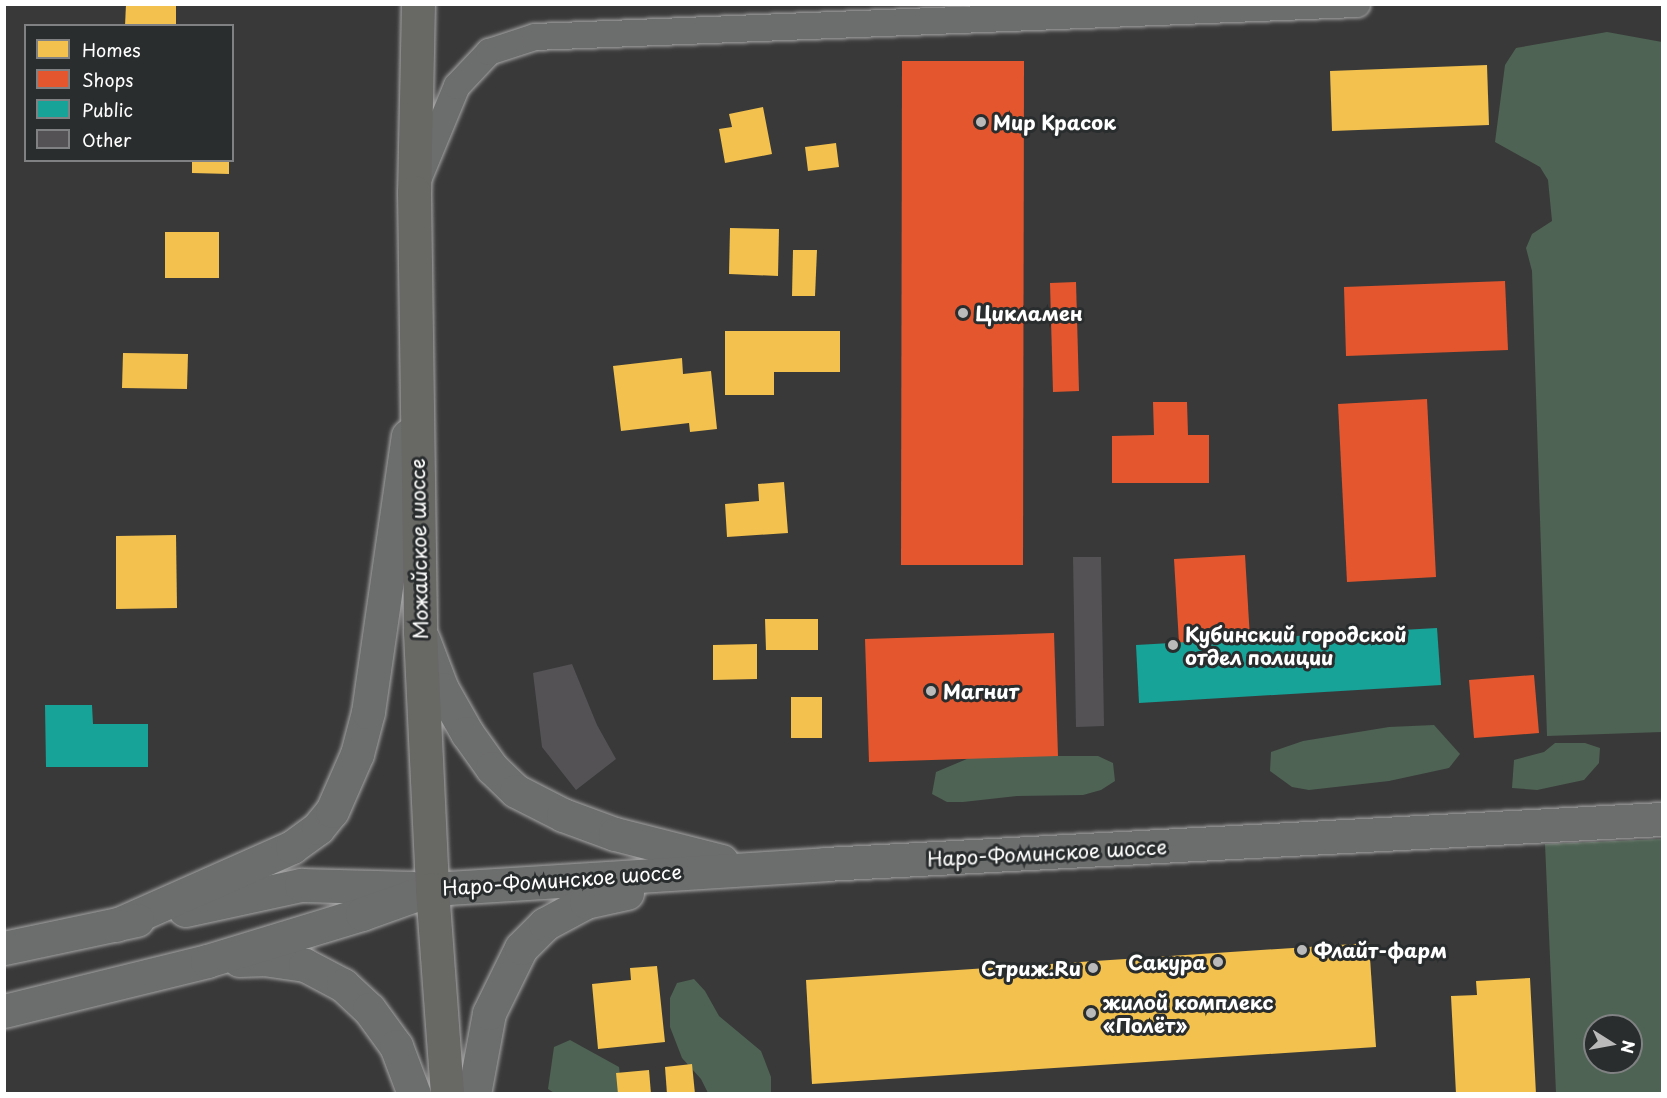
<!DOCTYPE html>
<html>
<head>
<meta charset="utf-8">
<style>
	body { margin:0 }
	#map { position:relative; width:1667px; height:1098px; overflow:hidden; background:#39393a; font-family:"Playpen Sans",sans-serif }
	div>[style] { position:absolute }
	.green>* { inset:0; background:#4e6353 }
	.homes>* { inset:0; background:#f2c14e }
	.shops>* { inset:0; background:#e4572e }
	.public>* { inset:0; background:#17a398 }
	.building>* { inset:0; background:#545255 }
	.roads { filter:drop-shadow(0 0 2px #a6a6a6) drop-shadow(0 0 2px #a6a6a6) }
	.minor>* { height:26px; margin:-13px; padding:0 13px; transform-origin:13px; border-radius:13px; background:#6c6d6d }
	.tertiary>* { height:33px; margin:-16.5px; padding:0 16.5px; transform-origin:16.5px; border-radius:16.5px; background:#6c6d6d }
	.secondary>* { height:33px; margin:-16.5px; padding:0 16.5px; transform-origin:16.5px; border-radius:16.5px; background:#6c6d6d }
	.primary>* { height:33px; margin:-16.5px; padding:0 16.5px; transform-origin:16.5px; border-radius:16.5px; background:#686865 }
	.dots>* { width:16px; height:16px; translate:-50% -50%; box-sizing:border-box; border:3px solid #2a2d2e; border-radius:50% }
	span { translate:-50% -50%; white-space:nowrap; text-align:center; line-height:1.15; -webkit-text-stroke:6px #2a2d2e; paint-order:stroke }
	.poi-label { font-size:20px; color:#fff; font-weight:700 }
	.left { translate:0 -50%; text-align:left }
	.right { translate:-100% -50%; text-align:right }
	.street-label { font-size:20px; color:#fff }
	.frame { position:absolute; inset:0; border:6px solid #fff; pointer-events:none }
	.legend { position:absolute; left:24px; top:24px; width:210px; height:138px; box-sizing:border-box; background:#2a2d2e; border:2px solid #7f8182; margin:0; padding:8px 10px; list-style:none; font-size:18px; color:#fff }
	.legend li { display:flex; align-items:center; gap:12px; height:30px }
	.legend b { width:30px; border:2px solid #7f8182 }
	.north { position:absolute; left:1583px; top:1014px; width:60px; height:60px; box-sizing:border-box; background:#2a2d2e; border:2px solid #7f8182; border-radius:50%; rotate:101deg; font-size:16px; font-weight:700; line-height:24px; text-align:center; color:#fff }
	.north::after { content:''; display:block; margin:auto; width:21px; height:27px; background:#bababa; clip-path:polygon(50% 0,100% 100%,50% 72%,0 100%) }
</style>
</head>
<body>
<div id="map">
	<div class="green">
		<div style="clip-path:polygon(1607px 32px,1662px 42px,1662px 732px,1547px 736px,1532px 271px,1526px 248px,1532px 234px,1552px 221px,1548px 180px,1540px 167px,1495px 142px,1505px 65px,1516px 48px)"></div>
		<div style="clip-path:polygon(1434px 725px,1460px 754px,1449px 768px,1389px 781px,1309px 790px,1292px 787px,1270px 771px,1271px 752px,1303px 741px,1389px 727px)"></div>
		<div style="clip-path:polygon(1555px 743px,1585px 743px,1600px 748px,1599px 763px,1584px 780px,1537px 790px,1512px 788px,1514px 760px,1544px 752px)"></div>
		<div style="clip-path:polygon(974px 756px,1098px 756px,1113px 763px,1115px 781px,1101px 790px,1083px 795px,1017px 796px,963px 802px,947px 802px,932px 794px,936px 772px)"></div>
		<div style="clip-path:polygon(evenodd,1662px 839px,1662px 1093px,1556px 1093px,1545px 844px,1662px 839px,1595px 1026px,1631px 1026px,1631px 1062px,1595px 1062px,1595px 1026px)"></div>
		<div style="clip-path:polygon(694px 979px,705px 991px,719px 1016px,761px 1051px,771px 1077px,771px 1093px,708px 1093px,701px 1079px,682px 1058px,670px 1027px,670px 998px,677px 983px)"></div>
		<div style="clip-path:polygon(570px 1040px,619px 1067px,622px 1093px,554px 1093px,548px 1089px,554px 1047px)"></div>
	</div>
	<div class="homes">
		<div style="clip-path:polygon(126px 4px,176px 4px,176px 26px,125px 26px)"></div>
		<div style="clip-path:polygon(1487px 65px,1489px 125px,1332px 131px,1330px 71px)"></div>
		<div style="clip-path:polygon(763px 107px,772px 154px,725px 163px,719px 129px,732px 127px,729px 114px)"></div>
		<div style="clip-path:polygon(836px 143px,839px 167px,808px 171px,805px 147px)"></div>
		<div style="clip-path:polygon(192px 160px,229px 160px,229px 174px,192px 173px)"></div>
		<div style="clip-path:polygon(730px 228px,779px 229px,778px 276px,729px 274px)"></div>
		<div style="clip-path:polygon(165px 232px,219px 232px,219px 278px,165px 278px)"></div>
		<div style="clip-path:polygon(793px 250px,817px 250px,815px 296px,792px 296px)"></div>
		<div style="clip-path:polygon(725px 331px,840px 331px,840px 372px,774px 372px,774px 395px,725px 395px)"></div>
		<div style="clip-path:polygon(123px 353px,188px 354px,187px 389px,122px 388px)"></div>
		<div style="clip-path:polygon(682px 358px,683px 374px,711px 371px,717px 429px,690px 432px,689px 423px,621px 431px,613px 366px)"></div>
		<div style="clip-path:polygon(784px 482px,788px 533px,727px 537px,725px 504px,759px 501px,758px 484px)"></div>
		<div style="clip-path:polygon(176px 535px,177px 608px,116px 609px,116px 536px)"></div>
		<div style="clip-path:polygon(765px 619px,818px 619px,818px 650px,766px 650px)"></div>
		<div style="clip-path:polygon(757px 644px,757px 679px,713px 680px,713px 645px)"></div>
		<div style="clip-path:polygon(791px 697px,822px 697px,822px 738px,791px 738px)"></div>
		<div style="clip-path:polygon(1369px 943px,1376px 1047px,812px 1084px,806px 980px)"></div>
		<div style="clip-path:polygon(657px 966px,665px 1042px,598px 1049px,592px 984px,631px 980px,630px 968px)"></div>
		<div style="clip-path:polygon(1530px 978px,1536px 1094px,1456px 1094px,1451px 996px,1477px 995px,1476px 981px)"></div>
		<div style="clip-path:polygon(692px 1064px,695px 1094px,667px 1094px,665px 1067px)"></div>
		<div style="clip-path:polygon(649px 1070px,651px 1094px,618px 1094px,616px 1073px)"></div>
	</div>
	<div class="shops">
		<div style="clip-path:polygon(902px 61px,1024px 61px,1023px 565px,901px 565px)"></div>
		<div style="clip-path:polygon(1505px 281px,1508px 350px,1346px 356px,1344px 287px)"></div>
		<div style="clip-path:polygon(1076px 282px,1079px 391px,1053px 392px,1050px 283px)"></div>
		<div style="clip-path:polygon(1427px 399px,1436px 577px,1347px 582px,1338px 404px)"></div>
		<div style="clip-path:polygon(1153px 402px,1187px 402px,1188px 435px,1209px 435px,1209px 483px,1112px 483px,1112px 436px,1154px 435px)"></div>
		<div style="clip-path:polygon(1245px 555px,1250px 639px,1179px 643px,1174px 559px)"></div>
		<div style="clip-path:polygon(1054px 633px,1058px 756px,869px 762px,865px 639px)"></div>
		<div style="clip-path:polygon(1534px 675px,1539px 733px,1474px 738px,1469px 680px)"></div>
	</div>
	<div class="public">
		<div style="clip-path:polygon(1437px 628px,1441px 685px,1139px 703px,1136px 645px)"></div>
		<div style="clip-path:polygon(45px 705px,92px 705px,93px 724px,148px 724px,148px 767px,46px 767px)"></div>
	</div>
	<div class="building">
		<div style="clip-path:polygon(1073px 557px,1101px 557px,1104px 726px,1076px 727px)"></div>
		<div style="clip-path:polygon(572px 664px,597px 725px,616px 759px,576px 790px,542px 747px,533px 673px)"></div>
	</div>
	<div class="roads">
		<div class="minor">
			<div style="left:418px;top:180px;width:102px;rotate:-67.5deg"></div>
			<div style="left:457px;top:86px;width:47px;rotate:-46.7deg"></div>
			<div style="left:489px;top:52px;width:48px;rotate:-18.1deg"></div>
			<div style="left:535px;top:37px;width:823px;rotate:-2.3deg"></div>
		</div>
		<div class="tertiary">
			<div style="left:423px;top:639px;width:53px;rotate:69.2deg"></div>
			<div style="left:442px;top:689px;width:51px;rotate:60.4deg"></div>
			<div style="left:467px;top:733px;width:43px;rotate:54.5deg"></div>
			<div style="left:492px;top:768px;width:33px;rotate:44deg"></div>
			<div style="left:516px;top:791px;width:53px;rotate:27.1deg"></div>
			<div style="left:563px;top:815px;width:55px;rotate:20.1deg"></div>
			<div style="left:615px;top:834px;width:110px;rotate:14.2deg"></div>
			<div style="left:432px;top:889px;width:394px;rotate:-3.6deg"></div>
			<div style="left:825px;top:864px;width:838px;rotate:-3.08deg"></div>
			<div style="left:474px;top:1094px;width:82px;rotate:-79.5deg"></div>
			<div style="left:489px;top:1013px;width:72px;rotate:-63.8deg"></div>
			<div style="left:521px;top:948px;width:34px;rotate:-45deg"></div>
			<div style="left:545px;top:924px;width:47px;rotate:-28.2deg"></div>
			<div style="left:586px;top:902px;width:42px;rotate:-12.4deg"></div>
		</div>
		<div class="secondary">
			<div style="left:185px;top:910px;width:119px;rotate:-12.2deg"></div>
			<div style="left:301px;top:885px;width:112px;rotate:1.5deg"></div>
			<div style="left:116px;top:925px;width:193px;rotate:-23.9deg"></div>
			<div style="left:292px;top:847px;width:32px;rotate:-36deg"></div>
			<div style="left:318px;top:828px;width:22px;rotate:-51deg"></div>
			<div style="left:332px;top:811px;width:62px;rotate:-66.3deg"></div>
			<div style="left:357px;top:754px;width:43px;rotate:-75.3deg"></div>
			<div style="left:368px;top:712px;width:279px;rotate:-81.8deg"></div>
			<div style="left:4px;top:948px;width:136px;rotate:-11.9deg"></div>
			<div style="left:239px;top:960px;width:24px;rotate:-2deg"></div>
			<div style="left:263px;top:959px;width:42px;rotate:8.1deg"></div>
			<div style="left:305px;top:965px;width:43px;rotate:27.8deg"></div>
			<div style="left:343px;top:985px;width:35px;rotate:43deg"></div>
			<div style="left:369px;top:1009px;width:46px;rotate:53.9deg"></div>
			<div style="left:396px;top:1046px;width:51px;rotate:69.4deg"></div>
			<div style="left:4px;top:1011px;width:209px;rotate:-13.8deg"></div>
			<div style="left:207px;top:961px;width:162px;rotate:-16.9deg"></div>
			<div style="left:362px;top:914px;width:74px;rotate:-19.7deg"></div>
		</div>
		<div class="primary">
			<div style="left:418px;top:4px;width:188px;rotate:91.2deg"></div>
			<div style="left:414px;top:192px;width:440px;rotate:89.2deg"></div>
			<div style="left:420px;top:632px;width:257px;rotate:87.3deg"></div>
			<div style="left:432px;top:889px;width:206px;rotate:85.8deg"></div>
		</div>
	</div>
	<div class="dots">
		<div style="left:981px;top:122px;background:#bababa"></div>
		<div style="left:963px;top:313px;background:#bababa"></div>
		<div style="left:1173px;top:645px;background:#bababa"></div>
		<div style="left:931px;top:691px;background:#bababa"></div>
		<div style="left:1302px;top:950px;background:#bababa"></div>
		<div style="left:1218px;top:962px;background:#bababa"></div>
		<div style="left:1093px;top:968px;background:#bababa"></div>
		<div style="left:1091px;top:1013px;background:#bababa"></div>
	</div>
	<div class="poi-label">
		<span class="left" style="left:993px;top:122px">Мир Красок</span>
		<span class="left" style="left:975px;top:313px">Цикламен</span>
		<span class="left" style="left:1185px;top:646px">Кубинский городской<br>отдел полиции</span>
		<span class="left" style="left:943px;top:691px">Магнит</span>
		<span class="left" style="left:1314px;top:950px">Флайт-фарм</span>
		<span class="right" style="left:1206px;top:962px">Сакура</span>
		<span class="right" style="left:1081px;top:968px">Стриж.Ru</span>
		<span class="left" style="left:1103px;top:1014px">жилой комплекс<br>«Полёт»</span>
	</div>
	<div class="street-label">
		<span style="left:419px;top:549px;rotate:-91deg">Можайское шоссе</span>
		<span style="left:1047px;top:853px;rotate:-3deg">Наро-Фоминское шоссе</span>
		<span style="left:562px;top:880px;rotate:-4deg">Наро-Фоминское шоссе</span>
	</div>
	<div class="frame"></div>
	<ul class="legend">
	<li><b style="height:16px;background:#f2c14e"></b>Homes</li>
	<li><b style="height:16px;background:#e4572e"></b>Shops</li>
	<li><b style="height:16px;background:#17a398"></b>Public</li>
	<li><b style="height:16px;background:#545255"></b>Other</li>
	</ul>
	<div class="north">N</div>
</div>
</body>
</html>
